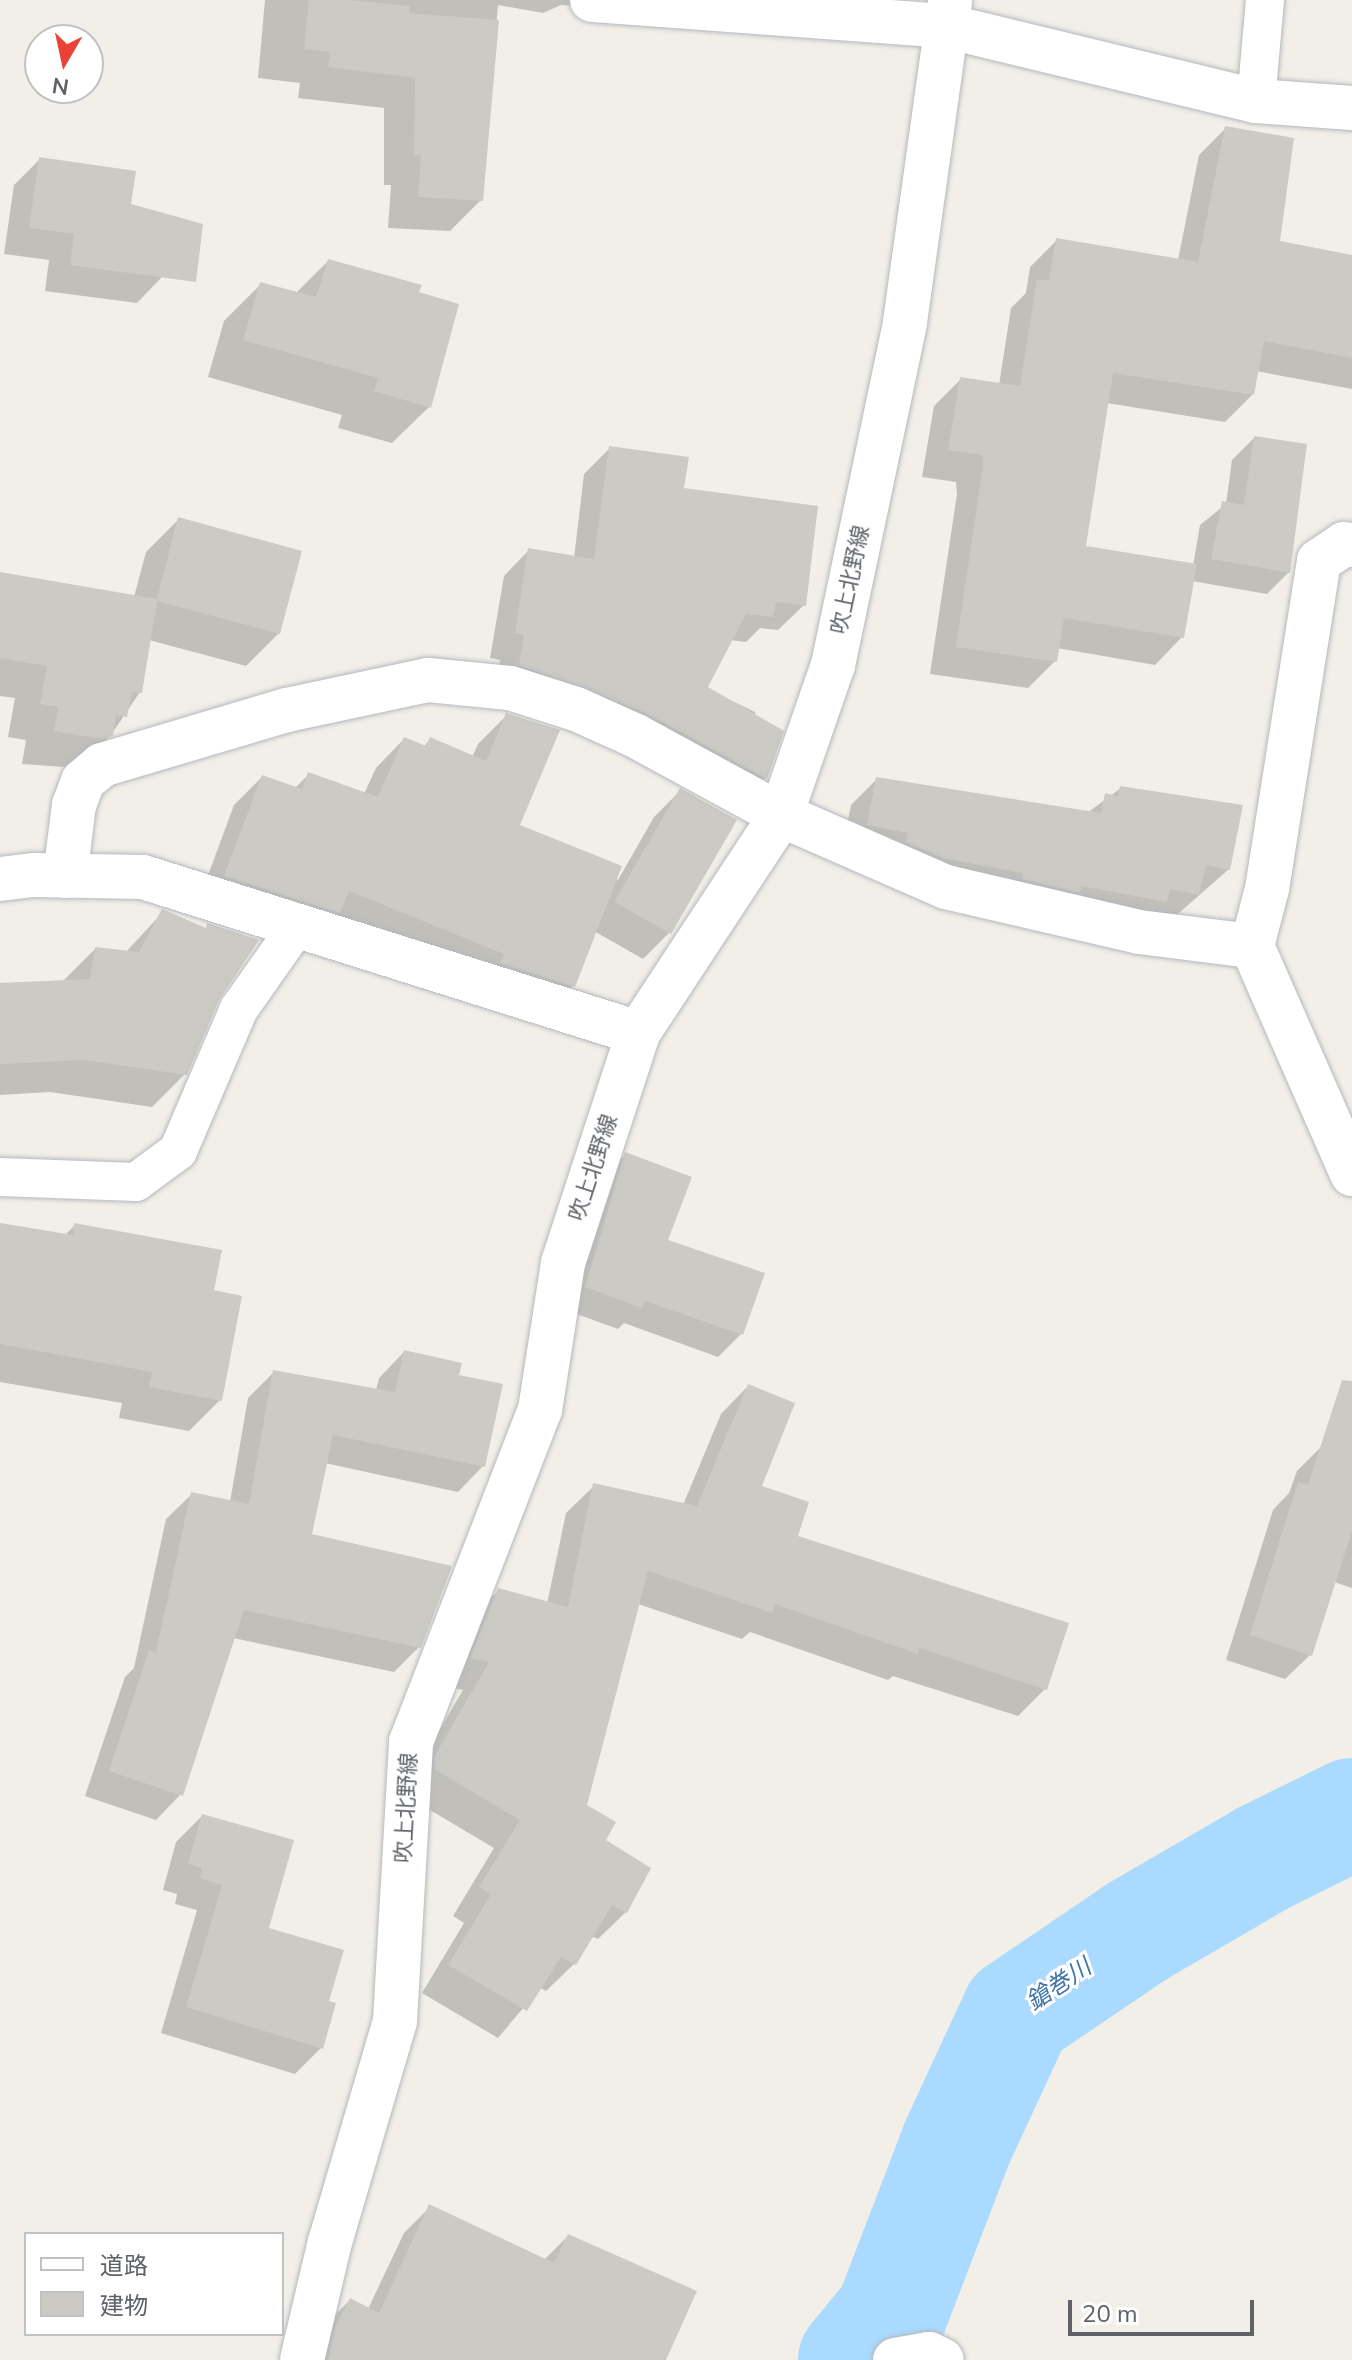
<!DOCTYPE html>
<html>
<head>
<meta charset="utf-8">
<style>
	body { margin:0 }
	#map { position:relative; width:1352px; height:2360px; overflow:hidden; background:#f1efe8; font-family:"Nunito Sans","Noto Sans JP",sans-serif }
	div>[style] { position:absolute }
	.shadow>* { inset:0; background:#0003 }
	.river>* { height:112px; margin:-56px; padding:0 56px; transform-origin:56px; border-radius:56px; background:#aadaff }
	.building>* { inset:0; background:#cccac5 }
	.roads { filter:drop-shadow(0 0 2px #b5b8bc) drop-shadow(0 0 2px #b5b8bc) }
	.service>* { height:38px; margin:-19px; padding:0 19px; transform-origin:19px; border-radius:19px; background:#fff }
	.minor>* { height:44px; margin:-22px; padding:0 22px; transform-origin:22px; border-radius:22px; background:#fff }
	.secondary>* { height:44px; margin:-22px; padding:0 22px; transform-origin:22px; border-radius:22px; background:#fff }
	span { translate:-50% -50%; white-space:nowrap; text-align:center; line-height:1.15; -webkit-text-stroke:6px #fff; paint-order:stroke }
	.street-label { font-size:22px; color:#5f6368 }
	.water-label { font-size:24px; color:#4174aa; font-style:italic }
	.legend { position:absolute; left:24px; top:2232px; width:260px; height:104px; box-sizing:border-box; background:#fff; border:2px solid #bfc1c3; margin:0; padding:10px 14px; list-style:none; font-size:24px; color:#5f6368 }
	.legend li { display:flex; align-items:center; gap:16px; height:40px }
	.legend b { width:40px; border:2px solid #bfc1c3 }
	.north { position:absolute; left:24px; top:24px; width:80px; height:80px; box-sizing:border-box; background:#fff; border:2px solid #bfc1c3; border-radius:50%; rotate:189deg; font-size:22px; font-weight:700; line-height:32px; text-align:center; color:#5f6368 }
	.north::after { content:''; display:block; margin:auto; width:28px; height:36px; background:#ea4335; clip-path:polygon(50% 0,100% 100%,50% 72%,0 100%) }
	.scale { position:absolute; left:1068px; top:2300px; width:186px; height:36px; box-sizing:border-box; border:4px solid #5f6368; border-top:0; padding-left:10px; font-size:24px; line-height:28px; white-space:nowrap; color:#5f6368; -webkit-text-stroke:6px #fff; paint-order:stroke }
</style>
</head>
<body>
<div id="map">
	<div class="shadow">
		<div style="clip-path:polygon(265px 0,669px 0,657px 12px,561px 5px,543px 13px,498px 5px,481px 200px,450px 231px,388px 228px,391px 185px,384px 185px,384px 108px,298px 98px,300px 83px,258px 78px)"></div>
		<div style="clip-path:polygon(1226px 128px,1278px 243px,1352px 257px,1352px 389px,1256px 371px,1253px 394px,1225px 422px,1107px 403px,1084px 547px,1193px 566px,1200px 525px,1226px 504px,1232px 460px,1254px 438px,1289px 572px,1267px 594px,1192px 581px,1182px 637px,1155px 665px,1057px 648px,1055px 661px,1028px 688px,930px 674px,957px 494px,956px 482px,922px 477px,934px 406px,961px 379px,999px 385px,1011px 308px,1026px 293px,1030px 267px,1057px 240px,1178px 260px,1199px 155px)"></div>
		<div style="clip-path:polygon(40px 159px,129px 205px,162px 277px,137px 303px,45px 291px,49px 260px,4px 254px,14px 185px)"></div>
		<div style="clip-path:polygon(328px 261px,417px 294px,429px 407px,392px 443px,338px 428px,342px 415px,208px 377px,224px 321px,261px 284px,296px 293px)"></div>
		<div style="clip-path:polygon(610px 448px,682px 490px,804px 605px,778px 630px,760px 628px,746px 642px,730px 640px,705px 688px,755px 712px,765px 778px,740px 803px,495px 690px,500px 660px,490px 658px,504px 576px,529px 550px,574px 558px,584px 474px)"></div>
		<div style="clip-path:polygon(179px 519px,279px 633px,246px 666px,149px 640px,140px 692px,111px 735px,78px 768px,22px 764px,26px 740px,8px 737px,15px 698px,0 696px,0 574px,134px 597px,146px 552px)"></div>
		<div style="clip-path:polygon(507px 715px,517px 826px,618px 880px,654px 817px,680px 791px,734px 820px,669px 933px,643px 959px,594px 931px,573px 986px,544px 1014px,197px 905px,234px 805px,262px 777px,294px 789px,309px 774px,364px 794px,376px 768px,404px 739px,423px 747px,431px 739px,472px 757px,478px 744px)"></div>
		<div style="clip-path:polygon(877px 779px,1087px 813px,1121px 788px,1229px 869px,1171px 920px,842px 851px,851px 805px)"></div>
		<div style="clip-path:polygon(163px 912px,204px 929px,208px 926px,217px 999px,185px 1074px,152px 1107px,50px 1092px,0 1095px,0 985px,62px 982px,95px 949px,125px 953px)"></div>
		<div style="clip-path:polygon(626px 1154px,665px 1241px,741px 1334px,718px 1357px,624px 1323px,618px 1329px,563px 1309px,604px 1177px)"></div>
		<div style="clip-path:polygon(0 1225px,64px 1236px,75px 1225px,212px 1292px,220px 1400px,189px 1431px,119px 1418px,122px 1403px,0 1382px)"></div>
		<div style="clip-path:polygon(404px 1352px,457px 1376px,483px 1466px,458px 1492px,325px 1463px,309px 1536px,419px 1647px,394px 1672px,233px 1638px,181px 1794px,156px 1820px,85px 1796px,125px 1677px,134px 1668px,166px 1519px,192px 1494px,230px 1502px,248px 1398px,274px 1372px,376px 1390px,379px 1378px)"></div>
		<div style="clip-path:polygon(748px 1386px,759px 1487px,795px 1537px,1045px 1689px,1018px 1716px,893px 1676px,888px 1680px,750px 1632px,742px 1639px,638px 1604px,585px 1806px,603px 1840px,626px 1912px,598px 1939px,591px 1936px,574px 1964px,546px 1991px,540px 1988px,498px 2038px,422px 1993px,464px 1923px,453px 1916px,494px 1848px,408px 1797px,408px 1784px,463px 1690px,444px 1686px,470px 1618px,498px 1591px,547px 1604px,566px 1513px,594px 1486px,683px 1505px,721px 1414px)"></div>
		<div style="clip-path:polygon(1322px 1446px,1352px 1456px,1352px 1588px,1334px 1582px,1310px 1655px,1285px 1679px,1226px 1660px,1273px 1510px,1289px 1493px,1297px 1471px)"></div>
		<div style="clip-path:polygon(202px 1816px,266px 1929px,326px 2002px,321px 2048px,295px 2074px,161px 2033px,197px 1910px,175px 1904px,177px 1894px,163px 1890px,176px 1842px)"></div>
		<div style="clip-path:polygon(430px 2207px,544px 2260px,568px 2236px,663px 2360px,309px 2360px,324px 2326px,350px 2300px,368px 2309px,404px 2233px)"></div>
	</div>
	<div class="river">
		<div style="left:854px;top:2360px;width:58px;rotate:-50.6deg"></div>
		<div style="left:891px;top:2315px;width:184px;rotate:-69deg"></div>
		<div style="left:957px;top:2143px;width:143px;rotate:-65.2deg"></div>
		<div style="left:1017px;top:2013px;width:144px;rotate:-34.2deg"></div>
		<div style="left:1136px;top:1932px;width:147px;rotate:-30.2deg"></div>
		<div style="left:1263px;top:1858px;width:99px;rotate:-26.3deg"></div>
	</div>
	<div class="building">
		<div style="clip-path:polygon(309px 0,349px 0,410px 6px,409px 13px,499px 20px,483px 201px,418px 197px,421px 155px,414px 155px,415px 78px,328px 67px,330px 52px,304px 49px)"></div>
		<div style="clip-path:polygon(1225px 126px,1294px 138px,1280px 241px,1352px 255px,1352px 358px,1264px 341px,1254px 395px,1113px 373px,1086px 546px,1197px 564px,1184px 638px,1064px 618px,1057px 662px,956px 647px,983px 466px,982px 455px,948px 450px,960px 377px,1020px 386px,1037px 279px,1049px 281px,1056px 238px,1198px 262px)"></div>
		<div style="clip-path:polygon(39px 157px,136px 171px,131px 204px,203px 224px,196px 282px,70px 265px,74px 234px,29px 228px)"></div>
		<div style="clip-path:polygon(328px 259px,422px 285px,419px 292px,459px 304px,431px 408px,374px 391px,378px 378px,243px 340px,260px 282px,316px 297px)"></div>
		<div style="clip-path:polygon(1254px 436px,1307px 444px,1290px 573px,1211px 559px,1222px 501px,1244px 505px)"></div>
		<div style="clip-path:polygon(609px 446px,689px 457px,684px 488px,818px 506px,806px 606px,776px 602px,773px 617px,746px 614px,708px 687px,784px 731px,767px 779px,646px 713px,519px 665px,524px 635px,515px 633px,528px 548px,594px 559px)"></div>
		<div style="clip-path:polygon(178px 517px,302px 551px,280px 634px,157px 601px,142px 693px,132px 692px,127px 717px,116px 715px,113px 736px,102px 739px,54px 731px,58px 707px,40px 704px,47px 666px,0 658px,0 572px,157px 599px)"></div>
		<div style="clip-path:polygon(506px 713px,560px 730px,520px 825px,622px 866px,575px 987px,500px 963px,504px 954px,349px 891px,340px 913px,224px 876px,262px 775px,302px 789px,308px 772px,378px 797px,404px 737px,426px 746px,430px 737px,486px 761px)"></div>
		<div style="clip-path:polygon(876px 777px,1101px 813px,1105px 793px,1118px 796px,1120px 786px,1243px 805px,1230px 870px,1206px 865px,1199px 895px,1170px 889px,1167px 902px,1081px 886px,1080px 893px,1022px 879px,1023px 873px,943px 858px,906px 842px,908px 833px,867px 825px)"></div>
		<div style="clip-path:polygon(680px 788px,737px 820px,671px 934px,614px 902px)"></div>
		<div style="clip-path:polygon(162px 909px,206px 928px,207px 923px,259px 940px,219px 1000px,187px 1075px,84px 1060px,0 1064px,0 983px,90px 979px,95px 947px,139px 952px)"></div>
		<div style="clip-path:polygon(625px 1152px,692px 1177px,668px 1240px,765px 1273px,743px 1335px,645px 1301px,642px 1308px,585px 1287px)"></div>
		<div style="clip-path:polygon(0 1223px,73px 1235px,74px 1223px,222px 1250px,214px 1290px,242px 1296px,222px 1401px,149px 1387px,152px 1372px,0 1344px)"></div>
		<div style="clip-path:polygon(404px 1350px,462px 1363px,459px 1375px,503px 1384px,485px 1467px,333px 1435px,312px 1534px,452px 1566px,421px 1648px,244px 1610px,183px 1796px,109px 1771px,149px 1650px,156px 1652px,191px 1492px,249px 1504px,273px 1370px,395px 1392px)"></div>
		<div style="clip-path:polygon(1342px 1380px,1352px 1381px,1352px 1531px,1312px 1656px,1250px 1635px,1298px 1482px,1308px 1485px)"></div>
		<div style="clip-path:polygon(748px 1384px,795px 1403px,762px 1486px,809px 1502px,798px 1536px,1069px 1623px,1047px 1690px,919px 1648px,918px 1654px,775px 1604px,772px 1613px,648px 1571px,587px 1805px,616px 1822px,606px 1840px,651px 1868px,627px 1913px,612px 1905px,576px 1965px,561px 1957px,527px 2011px,448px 1965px,491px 1894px,479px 1887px,520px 1820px,434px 1769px,435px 1755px,489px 1662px,470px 1658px,498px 1588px,568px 1607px,593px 1483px,697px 1506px)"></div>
		<div style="clip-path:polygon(202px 1814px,294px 1840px,269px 1928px,344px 1950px,329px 2001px,336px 2003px,323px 2049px,186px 2007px,222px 1885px,200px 1878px,202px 1868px,188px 1864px)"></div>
		<div style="clip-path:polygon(429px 2204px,554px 2263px,568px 2234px,697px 2291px,666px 2360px,328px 2360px,336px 2324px,350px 2298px,379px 2313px)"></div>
	</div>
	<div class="roads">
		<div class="service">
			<div style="left:1256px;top:101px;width:101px;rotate:-84.9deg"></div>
			<div style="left:0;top:1177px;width:136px;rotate:2.1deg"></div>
			<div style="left:136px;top:1182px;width:52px;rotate:-36.4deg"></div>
			<div style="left:178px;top:1151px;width:155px;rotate:-66.8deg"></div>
			<div style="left:239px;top:1009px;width:103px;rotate:-54.9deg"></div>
		</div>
		<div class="minor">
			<div style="left:592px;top:0;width:355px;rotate:4.2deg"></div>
			<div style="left:946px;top:26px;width:319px;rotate:13.6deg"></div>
			<div style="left:1256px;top:101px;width:96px;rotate:4.2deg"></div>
			<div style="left:65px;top:876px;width:72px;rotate:-82.8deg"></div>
			<div style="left:74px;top:805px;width:26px;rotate:-69deg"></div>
			<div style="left:83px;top:781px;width:25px;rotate:-40deg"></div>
			<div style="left:102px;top:765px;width:193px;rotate:-16.6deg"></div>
			<div style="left:287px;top:710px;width:144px;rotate:-12deg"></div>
			<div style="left:428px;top:680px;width:82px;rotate:5.6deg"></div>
			<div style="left:510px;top:688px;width:69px;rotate:17.7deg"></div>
			<div style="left:576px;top:709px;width:66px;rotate:24.2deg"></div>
			<div style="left:636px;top:736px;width:165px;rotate:28.6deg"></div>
			<div style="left:781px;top:815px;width:180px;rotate:23.6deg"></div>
			<div style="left:946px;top:887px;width:198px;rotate:13.1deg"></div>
			<div style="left:1139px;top:932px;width:114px;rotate:7.1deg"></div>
			<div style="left:1252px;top:946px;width:249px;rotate:66.3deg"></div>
			<div style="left:0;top:879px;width:33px;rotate:-7deg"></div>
			<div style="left:33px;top:875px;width:110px;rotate:1deg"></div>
			<div style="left:143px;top:877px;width:519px;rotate:17.49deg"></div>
			<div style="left:1252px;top:946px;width:59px;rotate:-75.3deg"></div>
			<div style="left:1267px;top:889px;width:332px;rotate:-81deg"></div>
			<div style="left:1319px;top:561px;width:30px;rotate:-34deg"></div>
			<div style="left:1344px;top:544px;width:8px;rotate:7deg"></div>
			<div style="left:895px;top:2360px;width:35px;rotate:-10deg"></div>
			<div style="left:929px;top:2354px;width:14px;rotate:25deg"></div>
		</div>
		<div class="secondary">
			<div style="left:302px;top:2360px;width:121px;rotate:-76.7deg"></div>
			<div style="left:330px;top:2242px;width:230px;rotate:-73.6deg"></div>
			<div style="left:395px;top:2021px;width:279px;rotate:-86.7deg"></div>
			<div style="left:411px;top:1742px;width:356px;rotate:-68.8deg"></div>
			<div style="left:540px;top:1410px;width:149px;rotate:-81.1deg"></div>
			<div style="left:563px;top:1263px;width:242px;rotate:-71.9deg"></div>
			<div style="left:638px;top:1033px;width:261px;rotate:-56.7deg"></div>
			<div style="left:781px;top:815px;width:159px;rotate:-70.9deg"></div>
			<div style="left:833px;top:665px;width:350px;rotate:-78.1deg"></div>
			<div style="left:905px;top:322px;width:325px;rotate:-82deg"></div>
		</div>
	</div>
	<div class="street-label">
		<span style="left:851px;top:580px;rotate:-78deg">吹上北野線</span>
		<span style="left:594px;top:1168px;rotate:-72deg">吹上北野線</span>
		<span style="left:407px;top:1808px;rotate:-87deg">吹上北野線</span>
	</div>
	<div class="water-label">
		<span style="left:1059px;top:1985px;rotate:-34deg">鎗巻川</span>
	</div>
	<ul class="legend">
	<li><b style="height:10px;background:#fff"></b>道路</li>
	<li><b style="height:22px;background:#cccac5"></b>建物</li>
	</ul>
	<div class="north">N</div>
	<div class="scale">20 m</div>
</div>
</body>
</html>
